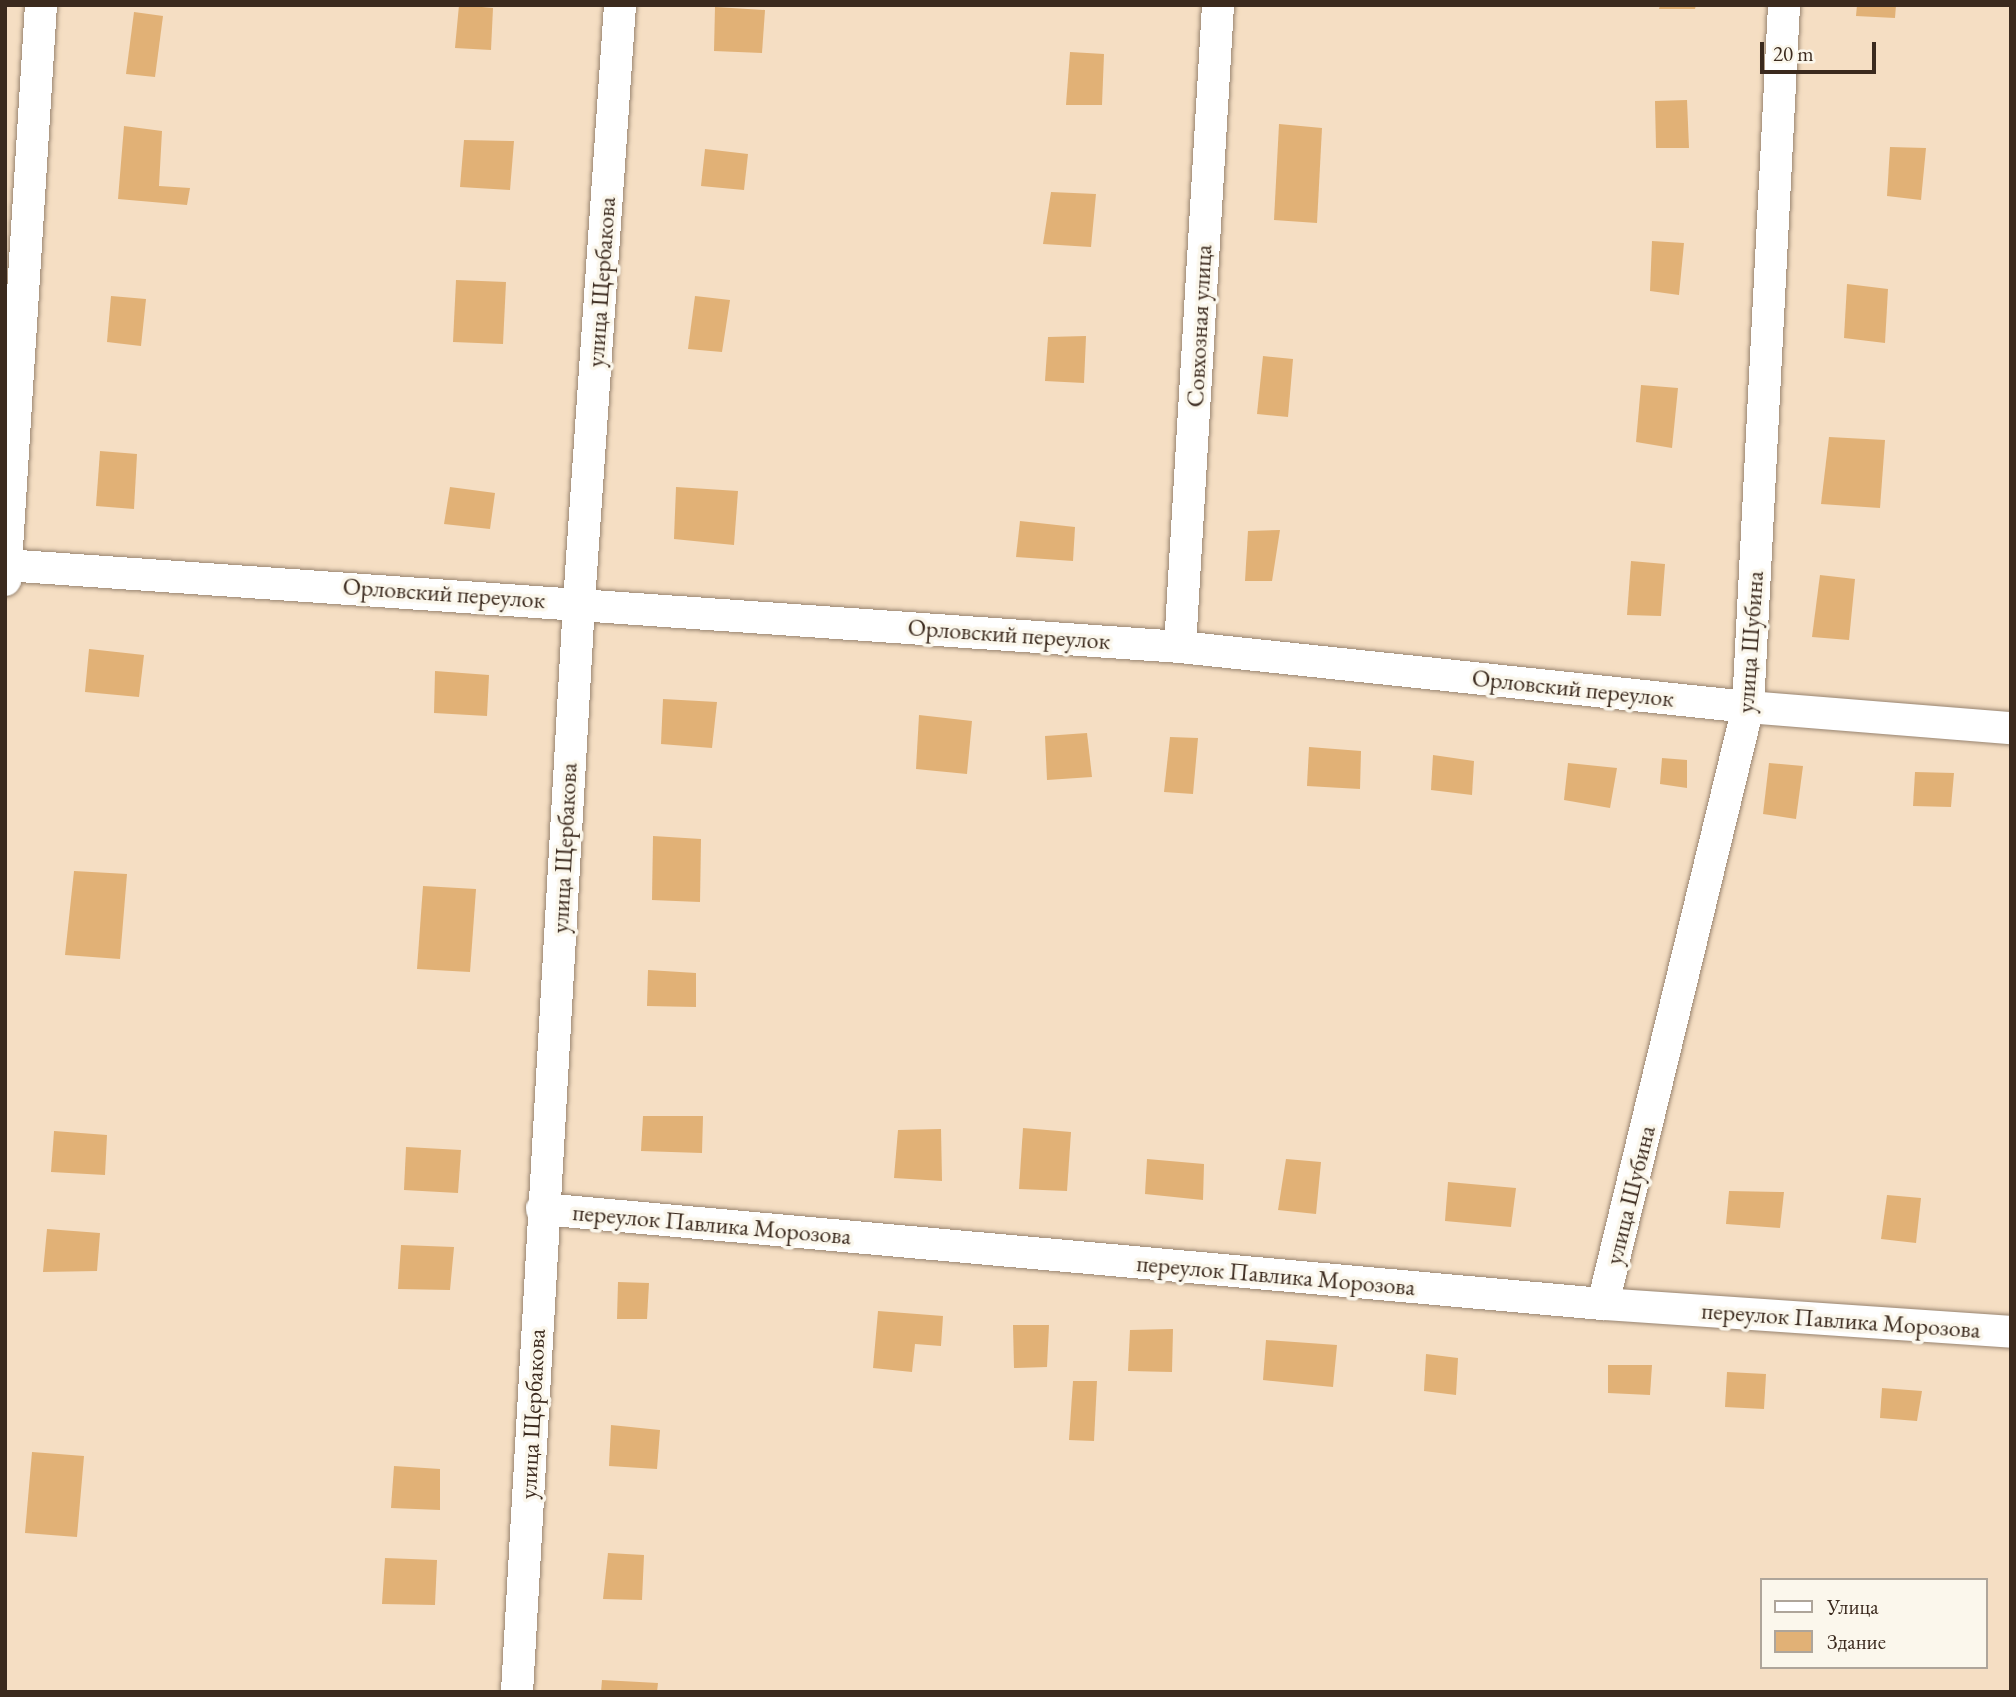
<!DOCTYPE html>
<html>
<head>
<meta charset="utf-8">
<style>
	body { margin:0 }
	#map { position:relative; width:2016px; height:1697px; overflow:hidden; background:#f5dec3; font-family:"EB Garamond",serif }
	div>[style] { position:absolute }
	.building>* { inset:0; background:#e1b176 }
	.roads { filter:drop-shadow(0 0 2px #988470) drop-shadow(0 0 2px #988470) }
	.street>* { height:32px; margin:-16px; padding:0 16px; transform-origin:16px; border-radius:16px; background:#fff }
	span { translate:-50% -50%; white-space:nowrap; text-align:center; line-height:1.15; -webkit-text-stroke:7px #fbf7ec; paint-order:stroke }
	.street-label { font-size:24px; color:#3b2a1e }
	.frame { position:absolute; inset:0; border:7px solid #3b2a1e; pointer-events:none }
	.legend { position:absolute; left:1760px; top:1578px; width:228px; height:91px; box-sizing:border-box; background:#fbf7ec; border:2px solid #aea59a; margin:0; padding:9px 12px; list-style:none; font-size:21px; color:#3b2a1e }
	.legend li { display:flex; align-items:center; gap:14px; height:35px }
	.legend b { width:35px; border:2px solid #aea59a }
	.scale { position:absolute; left:1760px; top:42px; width:116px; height:32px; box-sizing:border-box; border:4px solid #3b2a1e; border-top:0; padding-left:9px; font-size:21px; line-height:24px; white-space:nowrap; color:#3b2a1e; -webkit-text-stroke:5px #fbf7ec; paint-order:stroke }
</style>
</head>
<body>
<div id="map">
	<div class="building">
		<div style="clip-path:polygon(459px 5px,493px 8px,491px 50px,455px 48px)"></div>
		<div style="clip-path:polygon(1660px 5px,1696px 5px,1695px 9px,1659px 9px)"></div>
		<div style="clip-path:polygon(1857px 5px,1896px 5px,1895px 18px,1856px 16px)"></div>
		<div style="clip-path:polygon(715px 7px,765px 10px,762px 53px,714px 51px)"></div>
		<div style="clip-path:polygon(134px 12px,163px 16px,155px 77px,126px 74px)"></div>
		<div style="clip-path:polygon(1070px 52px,1104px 54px,1102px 105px,1066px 105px)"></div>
		<div style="clip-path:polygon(1687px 100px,1689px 148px,1656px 148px,1655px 101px)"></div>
		<div style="clip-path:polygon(1279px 124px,1322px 128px,1317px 223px,1274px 220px)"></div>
		<div style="clip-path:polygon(124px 126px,162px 131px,159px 186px,190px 188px,187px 205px,118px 199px)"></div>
		<div style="clip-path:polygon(464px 140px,514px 141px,510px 190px,460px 187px)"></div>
		<div style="clip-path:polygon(1890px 147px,1926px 148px,1921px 200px,1887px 196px)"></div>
		<div style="clip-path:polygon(705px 149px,748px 154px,744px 190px,701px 186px)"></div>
		<div style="clip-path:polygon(1051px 192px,1096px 194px,1091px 247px,1043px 244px)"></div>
		<div style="clip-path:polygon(1652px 241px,1684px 243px,1679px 295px,1650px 291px)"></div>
		<div style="clip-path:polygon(456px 280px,506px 282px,503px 344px,453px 342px)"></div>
		<div style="clip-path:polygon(1847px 284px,1888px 289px,1885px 343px,1844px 338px)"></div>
		<div style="clip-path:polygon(111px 296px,146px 299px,141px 346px,107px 342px)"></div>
		<div style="clip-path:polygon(695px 296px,730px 300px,722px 352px,688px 349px)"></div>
		<div style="clip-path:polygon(1086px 336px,1084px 383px,1045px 381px,1048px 337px)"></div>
		<div style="clip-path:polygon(1263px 356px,1293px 359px,1288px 417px,1257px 414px)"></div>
		<div style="clip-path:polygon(1641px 385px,1678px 388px,1672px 448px,1636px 442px)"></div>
		<div style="clip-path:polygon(1829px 437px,1885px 440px,1880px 508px,1821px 504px)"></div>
		<div style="clip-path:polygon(100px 451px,137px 454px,134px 509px,96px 506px)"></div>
		<div style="clip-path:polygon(450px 487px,495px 493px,490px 529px,444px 524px)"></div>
		<div style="clip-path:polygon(676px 487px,738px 491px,734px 545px,674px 539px)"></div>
		<div style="clip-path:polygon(1020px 521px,1075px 527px,1073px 561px,1016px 557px)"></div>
		<div style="clip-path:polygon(1280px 530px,1272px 581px,1245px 581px,1248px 531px)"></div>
		<div style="clip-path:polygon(1631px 561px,1665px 564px,1661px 616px,1627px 615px)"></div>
		<div style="clip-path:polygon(1820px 575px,1855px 579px,1849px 640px,1812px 637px)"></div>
		<div style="clip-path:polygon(89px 649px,144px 655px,139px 697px,85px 692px)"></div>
		<div style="clip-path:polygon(435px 671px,489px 675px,487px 716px,434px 713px)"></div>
		<div style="clip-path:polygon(663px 699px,717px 702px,712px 748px,661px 744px)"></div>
		<div style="clip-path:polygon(919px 715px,972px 721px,967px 774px,916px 769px)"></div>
		<div style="clip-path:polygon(1087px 733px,1092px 777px,1047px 780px,1045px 736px)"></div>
		<div style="clip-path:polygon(1170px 737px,1198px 738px,1193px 794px,1164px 792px)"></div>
		<div style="clip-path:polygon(1309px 747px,1361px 751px,1360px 789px,1307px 786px)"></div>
		<div style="clip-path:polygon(1433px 755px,1474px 761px,1472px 795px,1431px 790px)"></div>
		<div style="clip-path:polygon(1662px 758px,1687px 760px,1687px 788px,1660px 784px)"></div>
		<div style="clip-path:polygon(1568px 763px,1617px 768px,1610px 808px,1564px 800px)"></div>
		<div style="clip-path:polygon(1769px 763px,1803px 766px,1796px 819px,1763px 814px)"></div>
		<div style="clip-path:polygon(1915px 772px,1954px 773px,1951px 807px,1913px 806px)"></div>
		<div style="clip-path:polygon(653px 836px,701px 839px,700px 902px,652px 900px)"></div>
		<div style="clip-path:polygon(74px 871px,127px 874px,120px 959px,65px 955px)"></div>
		<div style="clip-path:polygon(423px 886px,476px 889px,470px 972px,417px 969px)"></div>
		<div style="clip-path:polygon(648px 970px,696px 973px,696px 1007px,647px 1006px)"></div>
		<div style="clip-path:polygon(643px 1116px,703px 1116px,702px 1153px,641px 1151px)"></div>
		<div style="clip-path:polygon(1023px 1128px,1071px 1132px,1067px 1191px,1019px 1189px)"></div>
		<div style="clip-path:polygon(941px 1129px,942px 1181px,894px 1178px,898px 1130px)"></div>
		<div style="clip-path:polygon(54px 1131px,107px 1135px,105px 1175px,51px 1172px)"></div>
		<div style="clip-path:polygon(406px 1147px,461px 1150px,458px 1193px,404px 1190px)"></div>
		<div style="clip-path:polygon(1147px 1159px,1204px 1164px,1203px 1200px,1145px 1194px)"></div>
		<div style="clip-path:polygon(1286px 1159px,1321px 1162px,1316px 1214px,1278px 1210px)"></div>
		<div style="clip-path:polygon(1448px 1182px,1516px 1188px,1511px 1227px,1445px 1221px)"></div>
		<div style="clip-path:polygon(1729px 1191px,1784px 1192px,1780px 1228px,1726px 1224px)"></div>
		<div style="clip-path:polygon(1887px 1195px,1921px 1198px,1916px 1243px,1881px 1239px)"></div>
		<div style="clip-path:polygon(47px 1229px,100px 1233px,97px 1271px,43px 1272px)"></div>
		<div style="clip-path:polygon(401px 1245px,454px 1247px,450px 1290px,398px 1289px)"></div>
		<div style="clip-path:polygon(618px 1282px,649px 1283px,647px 1319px,617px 1319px)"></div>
		<div style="clip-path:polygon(878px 1311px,943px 1316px,941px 1346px,915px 1344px,912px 1372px,873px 1368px)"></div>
		<div style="clip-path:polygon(1013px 1325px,1049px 1325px,1047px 1367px,1014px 1368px)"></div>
		<div style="clip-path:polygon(1173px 1329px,1172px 1372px,1128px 1371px,1130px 1330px)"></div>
		<div style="clip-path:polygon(1266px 1340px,1337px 1345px,1333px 1387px,1263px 1380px)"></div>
		<div style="clip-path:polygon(1426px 1354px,1458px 1358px,1456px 1395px,1424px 1391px)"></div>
		<div style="clip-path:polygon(1608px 1365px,1652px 1365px,1650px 1395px,1608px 1393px)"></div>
		<div style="clip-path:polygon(1727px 1372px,1766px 1374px,1764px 1409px,1725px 1407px)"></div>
		<div style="clip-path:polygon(1073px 1381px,1097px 1381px,1094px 1441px,1069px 1440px)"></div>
		<div style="clip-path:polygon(1882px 1388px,1922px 1391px,1917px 1421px,1880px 1418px)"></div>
		<div style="clip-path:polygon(611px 1425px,660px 1430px,657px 1469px,609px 1466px)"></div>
		<div style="clip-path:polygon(32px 1452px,84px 1456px,77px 1537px,25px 1533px)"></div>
		<div style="clip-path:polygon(394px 1466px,440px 1469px,440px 1510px,391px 1508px)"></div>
		<div style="clip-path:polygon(608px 1553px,644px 1555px,642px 1600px,603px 1599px)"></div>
		<div style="clip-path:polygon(385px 1558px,437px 1560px,435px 1605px,382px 1604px)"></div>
		<div style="clip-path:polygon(602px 1680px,658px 1683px,657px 1692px,601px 1692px)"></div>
	</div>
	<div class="roads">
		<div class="street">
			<div style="left:5px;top:565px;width:1178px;rotate:3.99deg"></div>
			<div style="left:1180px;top:647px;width:571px;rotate:6.03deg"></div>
			<div style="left:1748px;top:707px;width:264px;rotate:4.6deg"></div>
			<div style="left:5px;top:580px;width:576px;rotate:-86.42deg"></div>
			<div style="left:1180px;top:647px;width:643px;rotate:-86.61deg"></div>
			<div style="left:542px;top:1209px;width:1065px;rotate:5.12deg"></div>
			<div style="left:1603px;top:1304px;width:409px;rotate:3.9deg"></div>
			<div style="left:1603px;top:1304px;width:614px;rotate:-76.35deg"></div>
			<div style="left:1748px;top:707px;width:703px;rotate:-87.06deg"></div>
			<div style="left:517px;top:1692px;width:1092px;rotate:-86.74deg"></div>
			<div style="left:579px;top:602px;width:598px;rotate:-86.07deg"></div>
		</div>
	</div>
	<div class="street-label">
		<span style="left:601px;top:282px;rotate:-86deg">улица Щербакова</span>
		<span style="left:1199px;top:326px;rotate:-87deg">Совхозная улица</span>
		<span style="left:444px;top:593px;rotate:4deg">Орловский переулок</span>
		<span style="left:1009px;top:634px;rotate:4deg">Орловский переулок</span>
		<span style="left:1750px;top:642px;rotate:-86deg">улица Шубина</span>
		<span style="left:1573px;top:688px;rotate:6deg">Орловский переулок</span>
		<span style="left:564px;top:848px;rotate:-87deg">улица Щербакова</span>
		<span style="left:1630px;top:1195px;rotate:-76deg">улица Шубина</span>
		<span style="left:712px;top:1224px;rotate:5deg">переулок Павлика Морозова</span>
		<span style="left:1276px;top:1275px;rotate:5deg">переулок Павлика Морозова</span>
		<span style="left:1841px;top:1320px;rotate:4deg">переулок Павлика Морозова</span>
		<span style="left:532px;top:1414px;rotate:-87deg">улица Щербакова</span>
	</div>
	<div class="frame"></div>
	<ul class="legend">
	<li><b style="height:9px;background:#fff"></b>Улица</li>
	<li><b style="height:19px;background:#e1b176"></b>Здание</li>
	</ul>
	<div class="scale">20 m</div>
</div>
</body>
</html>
